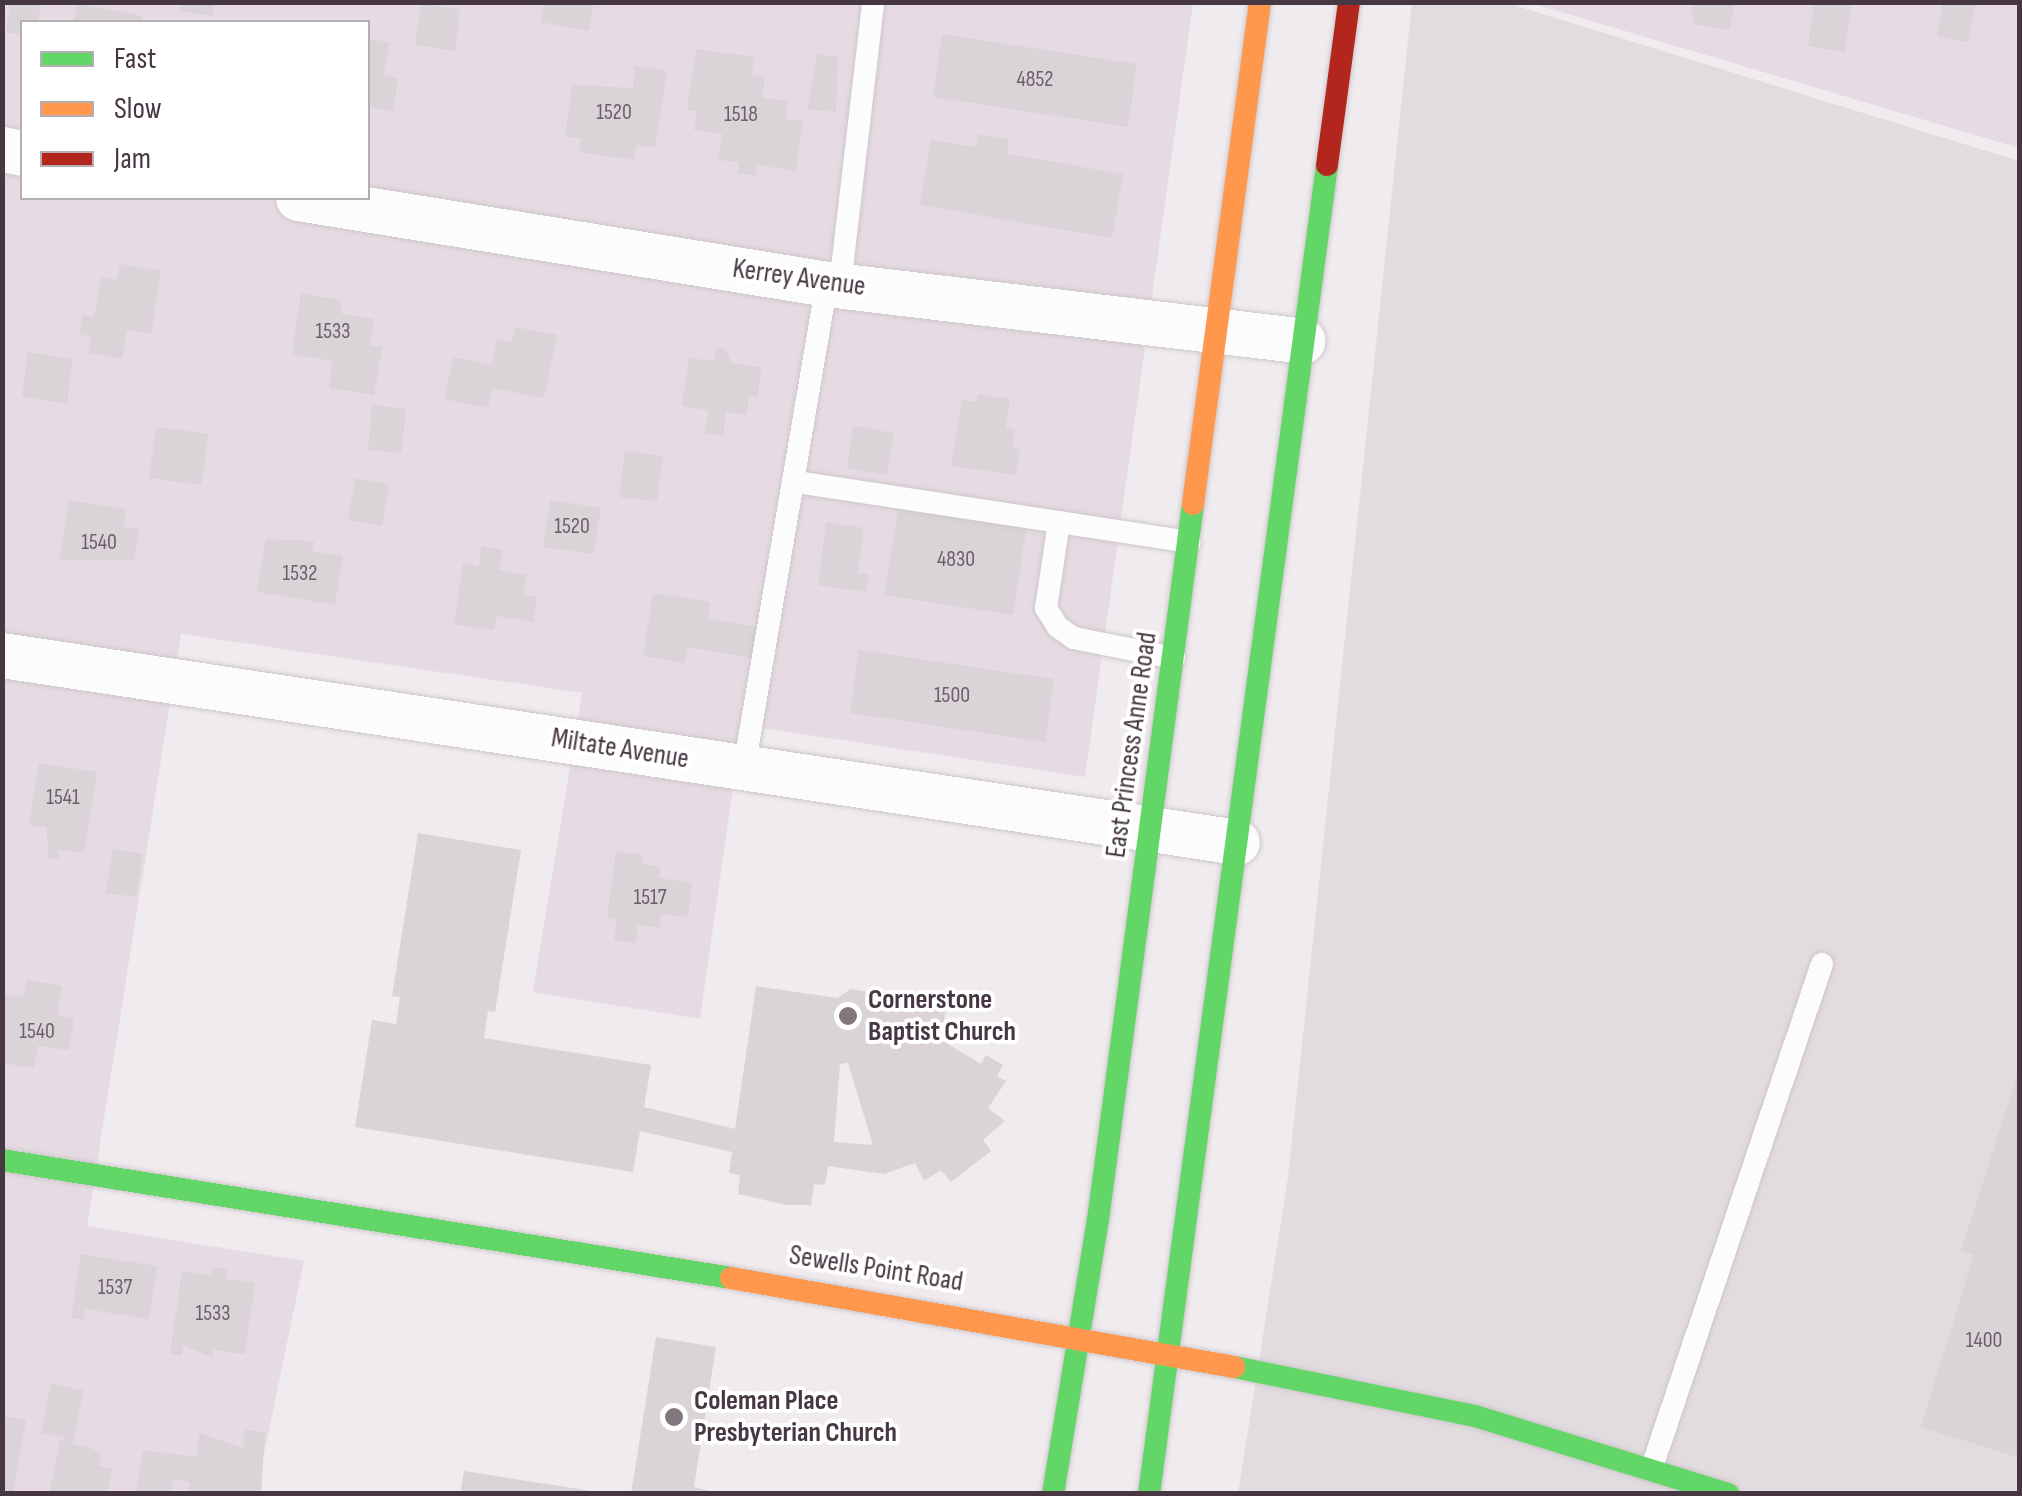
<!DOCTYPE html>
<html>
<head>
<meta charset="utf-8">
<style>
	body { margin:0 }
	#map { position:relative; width:2022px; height:1496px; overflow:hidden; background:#f0ebee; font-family:"Sofia Sans Condensed",sans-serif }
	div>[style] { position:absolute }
	.residential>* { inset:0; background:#e6dbe2 }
	.industrial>* { inset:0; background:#e2dbe0 }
	.building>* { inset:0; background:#dad3d8 }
	.roads { filter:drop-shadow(0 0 2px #cdc7cb) drop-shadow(0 0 2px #cdc7cb) }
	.lane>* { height:22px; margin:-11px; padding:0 11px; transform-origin:11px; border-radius:11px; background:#fdfcfc }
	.street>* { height:45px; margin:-22.5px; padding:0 22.5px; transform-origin:22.5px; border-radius:22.5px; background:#fdfcfc }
	.fast>* { height:22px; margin:-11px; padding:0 11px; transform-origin:11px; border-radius:11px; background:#63d668 }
	.slow>* { height:22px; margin:-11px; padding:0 11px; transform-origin:11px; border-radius:11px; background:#ff974d }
	.jam>* { height:22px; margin:-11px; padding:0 11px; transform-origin:11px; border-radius:11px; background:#b3261e }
	.dots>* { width:28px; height:28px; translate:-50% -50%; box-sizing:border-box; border:5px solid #fff; border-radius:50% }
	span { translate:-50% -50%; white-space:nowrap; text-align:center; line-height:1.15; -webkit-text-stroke:8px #fff; paint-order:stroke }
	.number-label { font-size:22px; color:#6c5f68 }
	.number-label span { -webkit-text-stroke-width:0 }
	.street-label { font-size:28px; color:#463742 }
	.poi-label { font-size:28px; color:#463742; font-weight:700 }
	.left { translate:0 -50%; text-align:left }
	.frame { position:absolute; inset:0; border:5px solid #463742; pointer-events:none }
	.legend { position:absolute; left:20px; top:20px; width:350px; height:180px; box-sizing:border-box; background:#fff; border:2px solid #b5afb3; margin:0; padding:12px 18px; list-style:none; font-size:30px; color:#463742 }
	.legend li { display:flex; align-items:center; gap:20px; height:50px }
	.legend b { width:50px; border:2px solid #b5afb3 }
</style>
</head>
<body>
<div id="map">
	<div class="residential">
		<div style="clip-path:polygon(evenodd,3px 3px,1193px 3px,1085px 777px,742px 725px,700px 1019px,533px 992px,582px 693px,181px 634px,87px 1226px,304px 1261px,256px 1493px,3px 1494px,3px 3px,22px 22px,368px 22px,368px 198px,22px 198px,22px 22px)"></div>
		<div style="clip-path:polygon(1531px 3px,2019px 3px,2019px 148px)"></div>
	</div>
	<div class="industrial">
		<div style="clip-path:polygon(1412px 3px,1507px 3px,2019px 161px,2019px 1493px,1238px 1494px,1288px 1177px)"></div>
	</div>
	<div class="building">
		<div style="clip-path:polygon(10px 2px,41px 2px,38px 22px,22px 22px,22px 35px,6px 32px)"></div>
		<div style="clip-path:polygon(181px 2px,215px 2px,213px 16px,180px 11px)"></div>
		<div style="clip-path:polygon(544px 2px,594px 2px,589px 31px,541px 22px)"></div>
		<div style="clip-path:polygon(1698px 2px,1734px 2px,1730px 30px,1694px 24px,1691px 8px)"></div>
		<div style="clip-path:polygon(1814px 2px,1852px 2px,1845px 52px,1808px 46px)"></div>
		<div style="clip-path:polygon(1943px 2px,1976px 2px,1968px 42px,1937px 36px)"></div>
		<div style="clip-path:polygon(77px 4px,142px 16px,140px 22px,74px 22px)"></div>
		<div style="clip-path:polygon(421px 4px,460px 9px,455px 51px,415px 45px)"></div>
		<div style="clip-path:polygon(942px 34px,1137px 64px,1128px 127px,933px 97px)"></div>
		<div style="clip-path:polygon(368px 39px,389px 42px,384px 76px,398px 78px,393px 112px,368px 107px)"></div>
		<div style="clip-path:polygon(696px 49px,754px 57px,752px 75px,765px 77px,762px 98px,788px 101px,786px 119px,803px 121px,796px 171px,757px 165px,755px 176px,738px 173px,739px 162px,718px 160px,722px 134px,694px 130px,697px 111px,687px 110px)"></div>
		<div style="clip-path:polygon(817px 54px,838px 57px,836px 112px,807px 109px)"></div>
		<div style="clip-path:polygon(635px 66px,667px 71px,655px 147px,636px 145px,634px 160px,579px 152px,581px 139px,565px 136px,572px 85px,633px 88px)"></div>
		<div style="clip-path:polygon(979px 134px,1009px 139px,1007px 154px,1123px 174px,1112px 238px,920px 205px,931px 140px,976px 147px)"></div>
		<div style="clip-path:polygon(120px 264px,161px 271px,151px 334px,127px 330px,122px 359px,88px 353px,91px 337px,79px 334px,82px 315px,94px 317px,101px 277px,117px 280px)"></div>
		<div style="clip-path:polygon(301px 293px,340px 300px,342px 314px,374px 319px,370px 345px,382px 347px,374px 395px,329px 388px,333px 361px,292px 354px)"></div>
		<div style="clip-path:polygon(515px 327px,557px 335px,544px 398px,492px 388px,488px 408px,444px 399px,453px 357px,492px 365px,497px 339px,512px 342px)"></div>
		<div style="clip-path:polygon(716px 348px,726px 349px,731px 363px,761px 367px,758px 397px,749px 396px,747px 415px,726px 412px,723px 436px,705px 433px,708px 410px,682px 406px,689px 358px,714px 361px)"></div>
		<div style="clip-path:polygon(28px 352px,73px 359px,67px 404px,22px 397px)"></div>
		<div style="clip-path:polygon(978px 394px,1010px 399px,1006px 427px,1015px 429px,1012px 448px,1020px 449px,1016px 475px,951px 466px,962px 400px,977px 402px)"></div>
		<div style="clip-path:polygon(372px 405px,406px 409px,401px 453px,368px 450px)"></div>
		<div style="clip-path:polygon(853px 426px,894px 433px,887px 475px,847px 468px)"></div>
		<div style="clip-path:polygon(156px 427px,209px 434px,201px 485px,149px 478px)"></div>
		<div style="clip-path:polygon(625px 451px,663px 456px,657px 501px,619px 497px)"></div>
		<div style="clip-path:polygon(355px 478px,389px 484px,382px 526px,348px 520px)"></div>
		<div style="clip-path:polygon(69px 500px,126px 509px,123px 527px,139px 529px,134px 560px,59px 560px)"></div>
		<div style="clip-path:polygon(550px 500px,601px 508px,593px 554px,543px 547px)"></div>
		<div style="clip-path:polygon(899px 505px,1027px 525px,1013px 615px,884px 595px)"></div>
		<div style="clip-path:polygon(826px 522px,864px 528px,858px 573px,869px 575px,866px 592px,818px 585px)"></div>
		<div style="clip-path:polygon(266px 539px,314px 541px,312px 551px,343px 556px,335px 605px,257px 592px)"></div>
		<div style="clip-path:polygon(481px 546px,503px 550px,499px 570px,527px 575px,523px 595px,537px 597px,533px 622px,497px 616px,494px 630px,454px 624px,463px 564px,479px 566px)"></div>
		<div style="clip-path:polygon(653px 593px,710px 602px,708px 618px,763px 628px,758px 659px,688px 647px,685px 663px,643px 656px)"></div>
		<div style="clip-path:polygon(859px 650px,1054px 679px,1045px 742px,850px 713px)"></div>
		<div style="clip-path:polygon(39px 763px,97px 772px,84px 853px,59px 850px,58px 859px,49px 858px,46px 827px,29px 825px)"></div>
		<div style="clip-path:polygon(evenodd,418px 833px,521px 850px,495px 1012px,488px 1011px,484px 1038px,651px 1065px,644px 1107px,735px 1129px,756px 986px,837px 998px,851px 989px,946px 1005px,941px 1040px,981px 1064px,986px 1055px,1003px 1065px,997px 1076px,1006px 1081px,988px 1108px,1005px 1121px,983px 1140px,991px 1151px,951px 1182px,941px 1170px,924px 1181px,915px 1163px,884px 1174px,828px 1166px,825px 1185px,814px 1184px,811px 1205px,787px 1205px,738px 1194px,740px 1175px,729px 1173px,732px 1152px,640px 1131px,633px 1172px,355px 1127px,372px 1020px,396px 1024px,400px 997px,392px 996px,418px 833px,848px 1063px,873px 1145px,834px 1142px,840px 1064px,848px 1063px)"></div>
		<div style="clip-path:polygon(113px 849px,143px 854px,136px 897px,106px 893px)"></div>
		<div style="clip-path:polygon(616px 851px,643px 855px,642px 864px,660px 867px,659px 878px,692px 883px,688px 917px,661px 914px,659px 928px,638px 925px,636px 943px,614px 940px,617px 920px,607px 918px)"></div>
		<div style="clip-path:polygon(26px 980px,62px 986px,57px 1015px,74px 1019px,69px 1050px,38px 1046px,34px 1068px,2px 1063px,3px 994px,23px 997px)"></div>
		<div style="clip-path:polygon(2020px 1067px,2020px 1458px,1921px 1427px,1974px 1255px,1961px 1251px)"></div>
		<div style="clip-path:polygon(81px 1254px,157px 1266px,149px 1319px,85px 1309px,83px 1320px,71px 1318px)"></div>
		<div style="clip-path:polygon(213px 1267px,227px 1269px,226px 1279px,255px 1282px,245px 1354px,213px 1350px,213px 1358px,183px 1345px,182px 1355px,170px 1354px,182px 1271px,212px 1275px)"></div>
		<div style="clip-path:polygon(656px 1337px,716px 1347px,694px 1487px,721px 1494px,631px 1494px)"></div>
		<div style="clip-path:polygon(51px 1383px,84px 1391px,72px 1444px,94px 1449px,101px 1454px,98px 1466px,113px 1469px,107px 1494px,49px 1494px,60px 1441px,66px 1438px,41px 1433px)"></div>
		<div style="clip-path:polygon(2px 1416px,26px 1420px,13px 1494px,2px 1494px)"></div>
		<div style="clip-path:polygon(245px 1430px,265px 1432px,261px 1494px,189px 1494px,190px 1482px,173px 1479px,170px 1494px,136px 1494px,143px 1450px,196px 1457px,200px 1433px,243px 1448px)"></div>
		<div style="clip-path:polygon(464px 1471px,591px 1491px,591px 1494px,460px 1494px)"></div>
	</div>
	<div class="roads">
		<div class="lane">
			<div style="left:840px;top:285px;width:285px;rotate:-83.3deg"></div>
			<div style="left:797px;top:482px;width:397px;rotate:8.7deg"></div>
			<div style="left:1059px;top:522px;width:87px;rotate:98.6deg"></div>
			<div style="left:1046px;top:608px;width:22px;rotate:58deg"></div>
			<div style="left:1058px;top:627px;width:19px;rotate:35deg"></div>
			<div style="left:1074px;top:638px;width:102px;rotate:11.3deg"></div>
			<div style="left:744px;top:768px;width:491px;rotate:-80.3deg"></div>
			<div style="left:1652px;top:1467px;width:531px;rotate:-71.33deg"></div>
		</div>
		<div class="street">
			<div style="left:2px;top:149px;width:20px;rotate:11deg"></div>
			<div style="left:298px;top:198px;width:536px;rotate:9.23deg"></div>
			<div style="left:827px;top:284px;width:479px;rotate:6.8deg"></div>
			<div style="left:2px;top:655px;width:1249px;rotate:8.61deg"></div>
		</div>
		<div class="fast">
			<div style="left:2px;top:1160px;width:738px;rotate:9.19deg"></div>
			<div style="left:1234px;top:1367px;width:246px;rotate:11.5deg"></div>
			<div style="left:1475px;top:1416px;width:265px;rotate:17.1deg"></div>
			<div style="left:1053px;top:1494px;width:278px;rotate:-80.7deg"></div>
			<div style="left:1098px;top:1220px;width:722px;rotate:-82.44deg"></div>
			<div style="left:1149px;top:1494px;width:1341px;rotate:-82.37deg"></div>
		</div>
		<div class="slow">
			<div style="left:1193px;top:504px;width:506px;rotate:-82.4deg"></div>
			<div style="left:731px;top:1278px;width:511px;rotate:10.03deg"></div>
		</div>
		<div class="jam">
			<div style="left:1327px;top:165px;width:164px;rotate:-82.3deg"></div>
		</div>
	</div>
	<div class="dots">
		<div style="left:848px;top:1016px;background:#82767e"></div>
		<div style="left:674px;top:1417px;background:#82767e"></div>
	</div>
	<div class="number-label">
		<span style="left:1035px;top:80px">4852</span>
		<span style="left:614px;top:113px">1520</span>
		<span style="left:741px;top:115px">1518</span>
		<span style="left:333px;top:332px">1533</span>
		<span style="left:572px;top:527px">1520</span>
		<span style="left:99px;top:543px">1540</span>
		<span style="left:956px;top:560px">4830</span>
		<span style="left:300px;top:574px">1532</span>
		<span style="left:952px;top:696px">1500</span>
		<span style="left:63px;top:798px">1541</span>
		<span style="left:650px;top:898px">1517</span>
		<span style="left:37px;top:1032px">1540</span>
		<span style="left:115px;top:1288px">1537</span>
		<span style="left:213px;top:1314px">1533</span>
		<span style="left:1984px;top:1341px">1400</span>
	</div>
	<div class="street-label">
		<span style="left:799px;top:278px;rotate:8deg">Kerrey Avenue</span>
		<span style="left:1132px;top:745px;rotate:-82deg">East Princess Anne Road</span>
		<span style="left:620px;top:749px;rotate:9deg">Miltate Avenue</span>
		<span style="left:876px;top:1269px;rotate:9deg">Sewells Point Road</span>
	</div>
	<div class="poi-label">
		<span class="left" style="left:868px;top:1016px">Cornerstone<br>Baptist Church</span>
		<span class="left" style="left:694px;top:1417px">Coleman Place<br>Presbyterian Church</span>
	</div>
	<div class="frame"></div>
	<ul class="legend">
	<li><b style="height:12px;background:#63d668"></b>Fast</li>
	<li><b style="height:12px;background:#ff974d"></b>Slow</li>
	<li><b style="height:12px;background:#b3261e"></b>Jam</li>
	</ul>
</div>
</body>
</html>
